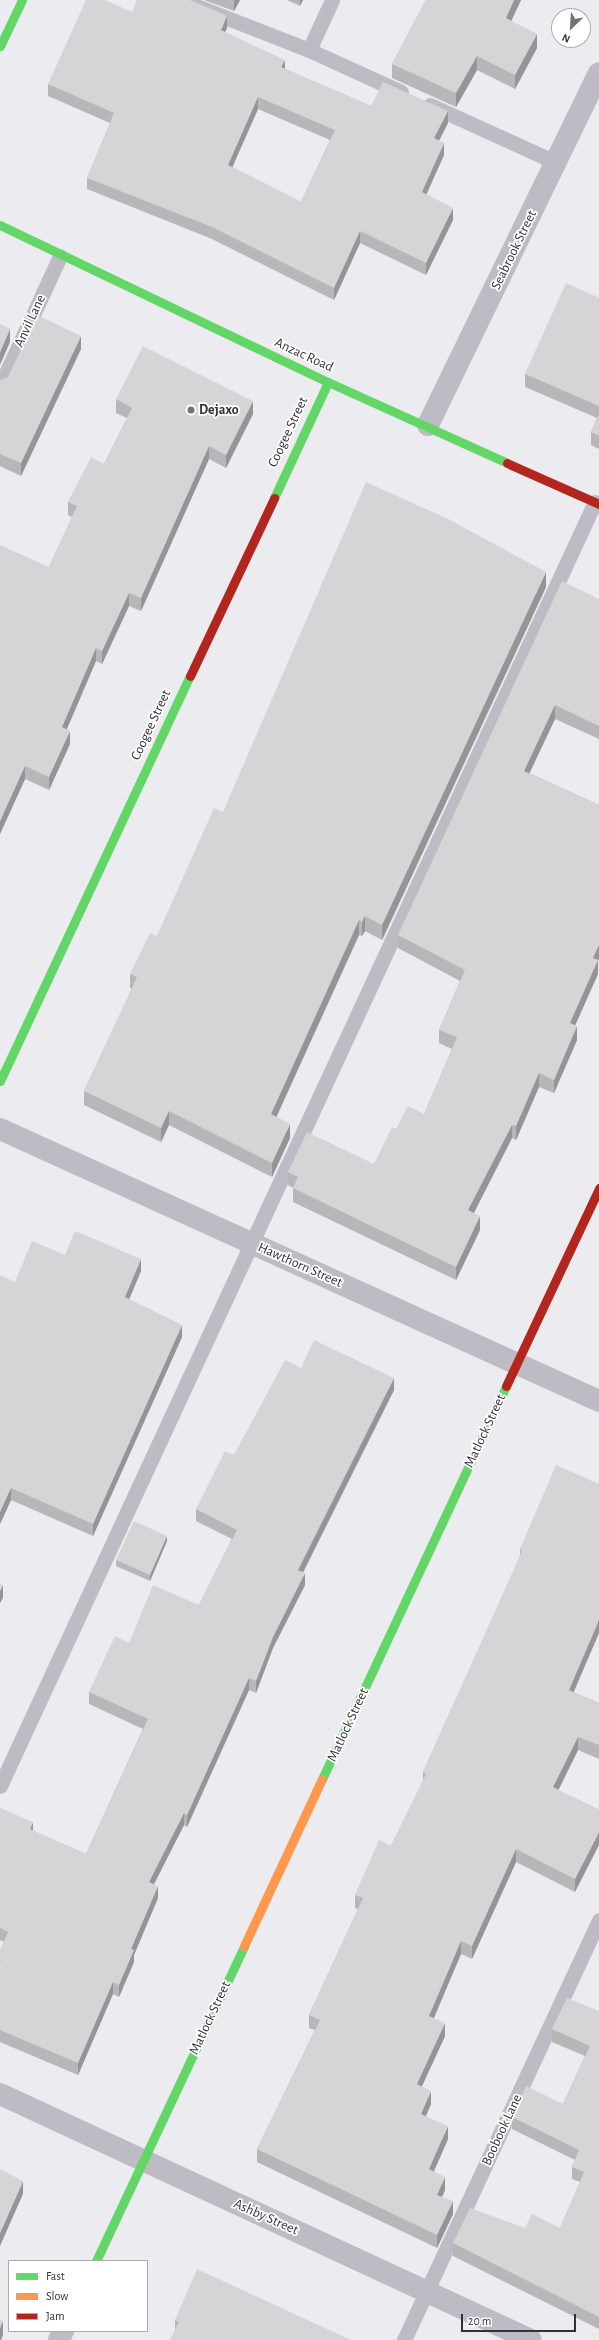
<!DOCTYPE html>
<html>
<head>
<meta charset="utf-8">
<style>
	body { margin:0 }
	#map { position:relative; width:599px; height:2340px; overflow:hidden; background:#ebebf0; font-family:"Alegreya Sans",sans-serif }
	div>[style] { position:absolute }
	.lane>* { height:15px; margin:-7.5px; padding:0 7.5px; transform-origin:7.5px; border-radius:7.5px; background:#bfbbc4 }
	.street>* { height:22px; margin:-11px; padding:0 11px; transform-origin:11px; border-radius:11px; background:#bfbbc4 }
	.fast>* { height:9px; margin:-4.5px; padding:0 4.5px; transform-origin:4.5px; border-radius:4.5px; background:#63d668 }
	.slow>* { height:9px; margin:-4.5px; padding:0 4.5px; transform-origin:4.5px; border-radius:4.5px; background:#ff974d }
	.jam>* { height:9px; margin:-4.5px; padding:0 4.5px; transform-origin:4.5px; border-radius:4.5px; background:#b3261e }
	.wall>* { inset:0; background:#b8b6b9 }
	.shaded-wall>* { inset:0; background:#969496 }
	.building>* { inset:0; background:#d6d4d7 }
	.dots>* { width:11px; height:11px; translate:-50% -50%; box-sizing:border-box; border:2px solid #fff; border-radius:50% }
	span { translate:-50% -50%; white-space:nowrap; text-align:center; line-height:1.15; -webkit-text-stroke:3.5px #fff; paint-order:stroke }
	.street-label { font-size:14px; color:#323236 }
	.poi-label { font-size:14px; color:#323236; font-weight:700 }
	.left { translate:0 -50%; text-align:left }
	.legend { position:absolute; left:8px; top:2260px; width:140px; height:72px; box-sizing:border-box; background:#fff; border:1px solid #adadaf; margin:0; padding:5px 7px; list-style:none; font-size:12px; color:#323236 }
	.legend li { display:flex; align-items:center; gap:8px; height:20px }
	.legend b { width:20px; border:1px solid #adadaf }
	.north { position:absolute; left:551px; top:8px; width:40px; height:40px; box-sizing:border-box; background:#fff; border:1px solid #adadaf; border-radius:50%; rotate:205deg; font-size:11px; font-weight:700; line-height:16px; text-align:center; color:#323236 }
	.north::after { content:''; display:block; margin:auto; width:14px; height:18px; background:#737377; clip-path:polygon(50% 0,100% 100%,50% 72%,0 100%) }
	.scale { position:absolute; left:461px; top:2314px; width:115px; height:18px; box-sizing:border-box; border:2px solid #323236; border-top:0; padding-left:5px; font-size:12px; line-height:14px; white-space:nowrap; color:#323236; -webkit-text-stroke:3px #fff; paint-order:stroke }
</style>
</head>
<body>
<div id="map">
	<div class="lane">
		<div style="left:181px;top:0;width:137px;rotate:21.3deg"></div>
		<div style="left:309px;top:50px;width:101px;rotate:24.5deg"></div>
		<div style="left:309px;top:50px;width:55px;rotate:-65.3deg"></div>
		<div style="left:430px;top:105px;width:140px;rotate:24.5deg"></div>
		<div style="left:0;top:386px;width:143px;rotate:-65.2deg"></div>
		<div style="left:0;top:1786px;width:1415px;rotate:-65.14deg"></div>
		<div style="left:404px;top:2340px;width:463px;rotate:-65.1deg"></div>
	</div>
	<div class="street">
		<div style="left:428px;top:425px;width:391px;rotate:-64.1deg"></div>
		<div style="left:0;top:1129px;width:658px;rotate:24.42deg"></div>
		<div style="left:0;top:2094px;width:585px;rotate:24.86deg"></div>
		<div style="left:59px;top:2340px;width:10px;rotate:-66deg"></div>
	</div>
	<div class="fast">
		<div style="left:0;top:46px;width:51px;rotate:-64.4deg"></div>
		<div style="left:0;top:225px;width:364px;rotate:25.6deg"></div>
		<div style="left:328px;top:382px;width:196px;rotate:24.3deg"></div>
		<div style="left:274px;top:498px;width:128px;rotate:-65deg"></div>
		<div style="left:0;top:1081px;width:447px;rotate:-64.9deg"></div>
		<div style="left:322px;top:1779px;width:434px;rotate:-64.9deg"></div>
		<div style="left:96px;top:2261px;width:348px;rotate:-64.8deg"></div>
	</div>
	<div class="slow">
		<div style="left:244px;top:1946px;width:184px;rotate:-65deg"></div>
	</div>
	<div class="jam">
		<div style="left:507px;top:463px;width:101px;rotate:24deg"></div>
		<div style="left:190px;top:676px;width:197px;rotate:-64.7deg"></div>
		<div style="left:506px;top:1386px;width:219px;rotate:-64.8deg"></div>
	</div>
	<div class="wall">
		<div style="clip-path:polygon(204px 0,240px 0,234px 11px)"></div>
		<div style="clip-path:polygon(287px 0,303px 0,300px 6px)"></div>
		<div style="clip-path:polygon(426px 0,521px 0,511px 21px,537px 48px,515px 89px,477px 70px,456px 107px,392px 78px,392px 64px)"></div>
		<div style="clip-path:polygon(evenodd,132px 12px,227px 28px,225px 32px,285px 69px,371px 106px,448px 123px,439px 141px,444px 155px,426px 195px,453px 220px,426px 275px,360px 243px,334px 300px,212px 239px,87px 189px,87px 178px,110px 123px,48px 96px,48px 84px,132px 12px,258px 109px,330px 140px,301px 202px,232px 167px,258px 109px)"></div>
		<div style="clip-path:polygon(599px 298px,599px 449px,591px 445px,591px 432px,597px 418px,525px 387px,525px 374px)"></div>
		<div style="clip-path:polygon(81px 349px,21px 476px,0 466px,0 380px)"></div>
		<div style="clip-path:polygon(116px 399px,253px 414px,226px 468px,209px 459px,141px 611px,129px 606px,102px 664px,96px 661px,67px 729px,70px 744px,49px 790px,25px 779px,0 834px,49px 567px,72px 517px,68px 515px,68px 502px,104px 464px,127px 418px,116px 413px)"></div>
		<div style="clip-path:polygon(546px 587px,382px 940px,365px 931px,362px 936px,359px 935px,276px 1117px,290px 1138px,272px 1177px,169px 1125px,161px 1142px,84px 1105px,84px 1091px,132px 989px,130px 988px,130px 974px,157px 936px,223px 812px)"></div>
		<div style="clip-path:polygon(599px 599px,599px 739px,555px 719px,529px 773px,599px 805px,599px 958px,598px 961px,598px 974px,575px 1025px,577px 1040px,554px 1093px,539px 1087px,516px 1140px,512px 1138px,474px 1213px,480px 1230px,456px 1280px,293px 1202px,293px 1188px,288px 1185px,288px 1172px,374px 1164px,396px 1129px,424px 1114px,452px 1049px,439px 1043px,439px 1030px,460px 981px,398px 948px,398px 935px)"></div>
		<div style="clip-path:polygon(65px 1255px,141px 1271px,129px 1299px,182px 1337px,93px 1536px,11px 1500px,0 1524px,15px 1282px)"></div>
		<div style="clip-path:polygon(301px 1368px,394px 1390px,303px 1573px,305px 1585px,273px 1648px,256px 1693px,249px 1690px,187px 1827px,184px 1825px,154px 1884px,158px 1898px,134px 1955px,134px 1962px,119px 1997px,113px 1994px,78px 2075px,0 2042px,0 1950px,4px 1942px,0 1940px,0 1808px,33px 1831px,86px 1854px,143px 1729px,89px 1704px,89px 1692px,129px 1643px,199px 1605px,232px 1539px,196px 1521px,196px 1509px,234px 1455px)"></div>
		<div style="clip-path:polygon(599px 1484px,599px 1633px,573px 1692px,599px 1703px,599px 1759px,578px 1750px,558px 1790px,599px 1810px,575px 1892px,516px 1862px,472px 1959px,461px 1954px,434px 2018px,445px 2036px,422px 2086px,431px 2104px,426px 2116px,448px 2139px,434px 2171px,445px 2190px,442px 2197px,453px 2214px,437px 2248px,257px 2162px,257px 2149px,315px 2030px,309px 2028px,309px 2015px,358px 1909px,355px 1908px,355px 1895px,391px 1846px,423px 1781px,423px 1772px,520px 1557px,520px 1549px)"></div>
		<div style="clip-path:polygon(167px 1541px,150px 1581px,116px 1566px,116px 1560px)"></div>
		<div style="clip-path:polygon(599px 2011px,599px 2329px,453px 2256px,453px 2243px,525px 2228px,560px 2228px,580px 2182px,572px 2179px,572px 2167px,575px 2160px,512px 2129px,512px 2117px,563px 2104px,585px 2056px,552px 2042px,552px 2029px)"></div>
		<div style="clip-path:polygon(175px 2320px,351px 2340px,175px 2331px)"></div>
	</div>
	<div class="shaded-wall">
		<div style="clip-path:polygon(234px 0,240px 0,234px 11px)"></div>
		<div style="clip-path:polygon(300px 0,303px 0,300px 6px)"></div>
		<div style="clip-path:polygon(514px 0,521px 0,506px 32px,506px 18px)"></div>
		<div style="clip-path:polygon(227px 16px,227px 28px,221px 42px,221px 30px)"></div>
		<div style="clip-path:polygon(537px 34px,537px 48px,515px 89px,515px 75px)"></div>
		<div style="clip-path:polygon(477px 56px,477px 70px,456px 107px,456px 93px)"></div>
		<div style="clip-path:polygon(285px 60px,285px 72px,281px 67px)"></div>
		<div style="clip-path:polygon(258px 97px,258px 109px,228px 177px,228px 165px)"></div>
		<div style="clip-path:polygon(448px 111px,448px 123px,434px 150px,434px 138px)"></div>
		<div style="clip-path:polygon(444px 143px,444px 155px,422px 204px,422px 192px)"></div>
		<div style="clip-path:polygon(453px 208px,453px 220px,426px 275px,426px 263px)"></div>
		<div style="clip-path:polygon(360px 231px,360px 243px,334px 300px,334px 288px)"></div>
		<div style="clip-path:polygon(10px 329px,10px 342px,0 365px,0 352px)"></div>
		<div style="clip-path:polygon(81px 336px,81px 349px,21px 476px,21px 463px)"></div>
		<div style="clip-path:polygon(253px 401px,253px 414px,226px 468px,226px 455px)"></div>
		<div style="clip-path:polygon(209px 446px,209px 459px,141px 611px,141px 598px)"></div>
		<div style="clip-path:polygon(546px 572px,546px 587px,382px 940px,382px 925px)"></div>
		<div style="clip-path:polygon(129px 593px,129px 606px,102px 664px,102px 651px)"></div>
		<div style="clip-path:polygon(96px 648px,96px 661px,62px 740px,62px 727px)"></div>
		<div style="clip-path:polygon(555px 705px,555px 719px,524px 785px,524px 771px)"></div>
		<div style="clip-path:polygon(70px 731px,70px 744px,49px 790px,49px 777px)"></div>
		<div style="clip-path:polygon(25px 766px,25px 779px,0 834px,0 821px)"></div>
		<div style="clip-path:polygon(365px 916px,365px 931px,362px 936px,362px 922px)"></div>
		<div style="clip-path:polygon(359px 920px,359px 935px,271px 1129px,271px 1114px)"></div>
		<div style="clip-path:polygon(599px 945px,599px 958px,598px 961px,598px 974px,570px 1037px,570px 1023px,593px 958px)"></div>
		<div style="clip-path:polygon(577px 1026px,577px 1040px,554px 1093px,554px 1080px)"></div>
		<div style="clip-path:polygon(539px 1073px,539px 1087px,516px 1140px,516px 1126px)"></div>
		<div style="clip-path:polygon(169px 1111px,169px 1125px,161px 1142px,161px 1128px)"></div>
		<div style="clip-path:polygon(290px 1124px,290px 1138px,272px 1177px,272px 1163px)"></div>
		<div style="clip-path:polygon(512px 1125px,512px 1138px,468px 1224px,468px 1210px)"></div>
		<div style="clip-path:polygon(480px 1216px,480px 1230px,456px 1280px,456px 1267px)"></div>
		<div style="clip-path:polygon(141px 1259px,141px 1271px,125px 1309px,125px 1297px)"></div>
		<div style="clip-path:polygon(182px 1325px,182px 1337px,93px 1536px,93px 1524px)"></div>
		<div style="clip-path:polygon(394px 1378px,394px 1390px,298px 1582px,298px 1570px)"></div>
		<div style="clip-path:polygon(11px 1488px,11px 1500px,0 1524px,0 1512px)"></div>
		<div style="clip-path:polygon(167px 1536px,167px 1541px,150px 1581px,150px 1575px)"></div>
		<div style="clip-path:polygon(305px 1573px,305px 1585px,273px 1648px,256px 1693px,256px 1681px,273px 1637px)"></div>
		<div style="clip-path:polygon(3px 1585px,3px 1598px,0 1603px,0 1591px)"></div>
		<div style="clip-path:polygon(599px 1620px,599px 1633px,569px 1703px,569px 1690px)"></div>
		<div style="clip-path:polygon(249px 1678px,249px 1690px,187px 1827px,187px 1815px)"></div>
		<div style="clip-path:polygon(578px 1737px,578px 1750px,553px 1801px,553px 1787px)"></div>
		<div style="clip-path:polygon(184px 1813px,184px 1825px,149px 1894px,149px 1882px)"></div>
		<div style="clip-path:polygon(33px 1822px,33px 1834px,30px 1829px)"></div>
		<div style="clip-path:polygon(599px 1832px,599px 1845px,575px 1892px,575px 1879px)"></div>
		<div style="clip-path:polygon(516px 1849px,516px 1862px,472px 1959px,472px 1946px)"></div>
		<div style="clip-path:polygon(158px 1886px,158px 1898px,134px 1955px,134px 1962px,119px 1997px,119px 1985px,131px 1949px)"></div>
		<div style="clip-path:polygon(461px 1941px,461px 1954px,429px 2029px,429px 2016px)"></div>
		<div style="clip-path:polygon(113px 1982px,113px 1994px,78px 2075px,78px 2063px)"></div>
		<div style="clip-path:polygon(445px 2023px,445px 2036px,417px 2097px,417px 2084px)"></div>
		<div style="clip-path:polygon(431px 2091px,431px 2104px,421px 2127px,421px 2114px)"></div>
		<div style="clip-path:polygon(448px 2126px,448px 2139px,429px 2182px,429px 2169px)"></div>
		<div style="clip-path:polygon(445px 2177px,445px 2190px,437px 2208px,437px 2195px)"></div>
		<div style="clip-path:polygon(23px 2181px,23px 2194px,0 2246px,0 2233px)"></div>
		<div style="clip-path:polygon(453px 2201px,453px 2214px,437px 2248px,437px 2235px)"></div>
		<div style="clip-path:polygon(3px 2321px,3px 2335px,1px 2340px,0 2340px,0 2328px)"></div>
	</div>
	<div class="building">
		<div style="clip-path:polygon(evenodd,86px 0,105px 0,132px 12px,137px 0,190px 0,227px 16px,221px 30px,285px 60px,281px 67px,371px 106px,383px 82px,448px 111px,434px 138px,444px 143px,422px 192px,453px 208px,426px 263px,360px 231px,334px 288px,212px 227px,87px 178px,114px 113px,48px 84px,86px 0,258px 97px,335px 130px,301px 202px,228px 165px,258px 97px)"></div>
		<div style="clip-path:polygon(426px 0,514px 0,506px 18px,537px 34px,515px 75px,477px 56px,456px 93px,392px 64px)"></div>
		<div style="clip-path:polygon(566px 283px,599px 298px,599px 406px,525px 374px)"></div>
		<div style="clip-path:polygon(37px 315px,81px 336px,21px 463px,0 454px,0 380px,8px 377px)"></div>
		<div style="clip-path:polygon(0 324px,10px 329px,0 352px)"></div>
		<div style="clip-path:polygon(143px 346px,253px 401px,226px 455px,209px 446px,141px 598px,129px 593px,102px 651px,96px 648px,62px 727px,70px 731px,49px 777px,25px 766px,0 821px,0 545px,49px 567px,77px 506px,68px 502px,91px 457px,104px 464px,132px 408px,116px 399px)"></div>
		<div style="clip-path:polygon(599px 414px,599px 436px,591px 432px)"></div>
		<div style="clip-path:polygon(366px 482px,448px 519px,546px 572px,382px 925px,365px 916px,362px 922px,359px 920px,271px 1114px,290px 1124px,272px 1163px,169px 1111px,161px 1128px,84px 1091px,137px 977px,130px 974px,150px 933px,157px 936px,214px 808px,223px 812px)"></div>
		<div style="clip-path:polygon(562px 581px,599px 599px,599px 726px,555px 705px,524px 771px,599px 805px,599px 945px,593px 958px,598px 960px,570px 1023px,577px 1026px,554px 1080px,539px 1073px,516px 1126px,512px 1125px,468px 1210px,480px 1216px,456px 1267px,293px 1188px,298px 1177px,288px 1172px,307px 1132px,374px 1164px,392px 1127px,396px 1129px,408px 1106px,424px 1114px,457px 1037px,439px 1030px,465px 970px,398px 935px)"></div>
		<div style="clip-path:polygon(75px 1231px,141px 1259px,125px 1297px,182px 1325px,93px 1524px,11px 1488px,0 1512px,0 1275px,15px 1282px,32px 1241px,65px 1255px)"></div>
		<div style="clip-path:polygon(314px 1340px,394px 1378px,298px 1570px,305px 1573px,273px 1637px,256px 1681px,249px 1678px,187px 1815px,184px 1813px,149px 1882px,158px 1886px,131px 1949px,134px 1950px,119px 1985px,113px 1982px,78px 2063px,0 2030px,0 1962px,1px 1960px,0 1960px,0 1950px,8px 1932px,0 1928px,0 1808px,33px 1822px,30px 1829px,86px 1854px,148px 1719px,89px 1692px,115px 1636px,129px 1643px,153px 1585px,199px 1605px,237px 1530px,196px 1509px,225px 1451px,234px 1455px,285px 1360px,301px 1368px)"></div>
		<div style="clip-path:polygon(556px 1465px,599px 1484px,599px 1620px,569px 1690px,599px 1703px,599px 1745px,578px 1737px,553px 1787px,599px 1810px,599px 1832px,575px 1879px,516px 1849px,472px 1946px,461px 1941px,429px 2016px,445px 2023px,417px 2084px,431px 2091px,421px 2114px,448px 2126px,429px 2169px,445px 2177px,437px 2195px,453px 2201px,437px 2235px,257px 2149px,320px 2020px,309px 2015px,363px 1898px,355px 1895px,379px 1840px,391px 1846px,426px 1774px,423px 1772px,522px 1551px,520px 1549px)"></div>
		<div style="clip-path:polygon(134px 1521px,167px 1536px,150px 1575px,116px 1560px)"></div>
		<div style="clip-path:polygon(0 1584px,3px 1585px,0 1591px)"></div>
		<div style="clip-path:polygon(567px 1998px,599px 2011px,599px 2317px,453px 2243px,470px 2208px,525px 2228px,532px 2214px,560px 2228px,584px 2172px,572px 2167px,579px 2150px,512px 2117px,526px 2086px,563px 2104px,590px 2046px,552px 2029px)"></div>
		<div style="clip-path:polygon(0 2169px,23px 2181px,0 2233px)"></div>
		<div style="clip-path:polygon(197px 2269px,351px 2340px,170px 2340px,179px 2322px,175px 2320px)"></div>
		<div style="clip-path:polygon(0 2320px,3px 2321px,0 2328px)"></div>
	</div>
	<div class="dots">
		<div style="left:191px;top:410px;background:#737377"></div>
	</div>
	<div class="street-label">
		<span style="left:514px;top:250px;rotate:-64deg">Seabrook Street</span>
		<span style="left:30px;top:321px;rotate:-65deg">Anvil Lane</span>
		<span style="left:304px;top:355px;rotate:25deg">Anzac Road</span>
		<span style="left:288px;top:432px;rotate:-65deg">Coogee Street</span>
		<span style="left:151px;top:725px;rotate:-65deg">Coogee Street</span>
		<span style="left:300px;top:1265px;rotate:24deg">Hawthorn Street</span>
		<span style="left:485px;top:1431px;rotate:-65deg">Matlock Street</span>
		<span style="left:348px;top:1725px;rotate:-65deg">Matlock Street</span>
		<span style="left:210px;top:2018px;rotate:-65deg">Matlock Street</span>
		<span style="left:502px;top:2130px;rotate:-65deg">Boobook Lane</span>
		<span style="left:266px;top:2217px;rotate:24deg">Ashby Street</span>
	</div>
	<div class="poi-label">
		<span class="left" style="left:199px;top:410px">Dejaxo</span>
	</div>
	<ul class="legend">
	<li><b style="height:5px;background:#63d668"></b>Fast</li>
	<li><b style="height:5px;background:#ff974d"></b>Slow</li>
	<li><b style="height:5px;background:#b3261e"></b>Jam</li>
	</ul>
	<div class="north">N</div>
	<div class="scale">20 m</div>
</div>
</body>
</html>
